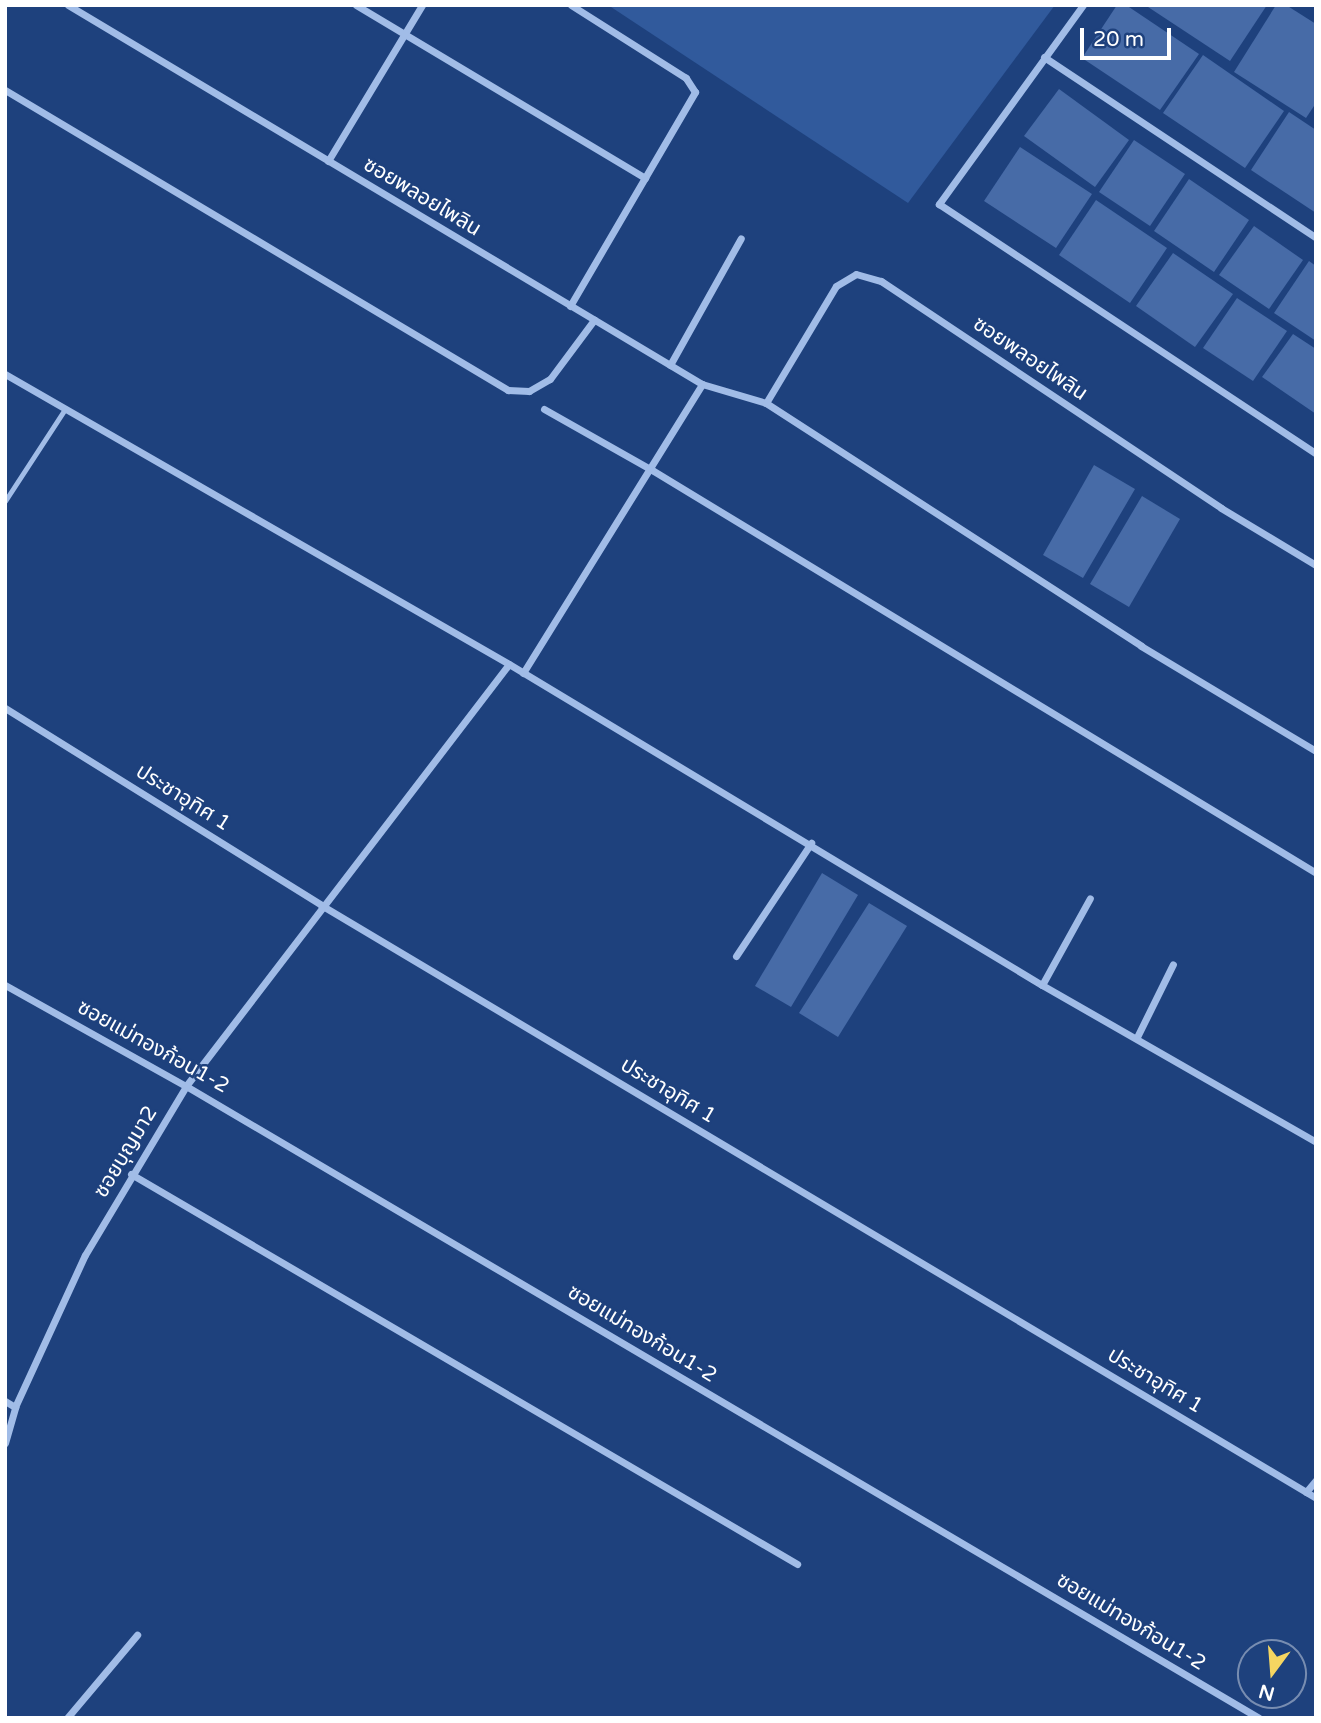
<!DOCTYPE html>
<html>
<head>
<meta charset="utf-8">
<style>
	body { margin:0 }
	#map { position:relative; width:1321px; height:1723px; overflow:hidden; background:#1e417d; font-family:"Varela Round","Noto Sans Thai",sans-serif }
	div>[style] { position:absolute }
	.green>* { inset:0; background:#315a9c }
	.building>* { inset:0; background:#476ba7 }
	.lane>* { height:5px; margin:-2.5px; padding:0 2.5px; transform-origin:2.5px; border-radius:2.5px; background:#a1bce7 }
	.street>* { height:7px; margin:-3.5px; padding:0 3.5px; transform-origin:3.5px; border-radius:3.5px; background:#a1bce7 }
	span { translate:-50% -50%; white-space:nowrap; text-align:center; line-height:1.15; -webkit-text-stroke:5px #1e417d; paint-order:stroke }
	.street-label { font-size:21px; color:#fff }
	.frame { position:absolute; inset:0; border:7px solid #fff; pointer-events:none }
	.north { position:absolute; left:1237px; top:1639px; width:70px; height:70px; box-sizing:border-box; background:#1e417d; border:2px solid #788db1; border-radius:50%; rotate:196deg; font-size:19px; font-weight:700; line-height:28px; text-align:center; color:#fff }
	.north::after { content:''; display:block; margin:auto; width:24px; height:32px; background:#f6d661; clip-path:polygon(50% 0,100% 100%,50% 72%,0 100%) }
	.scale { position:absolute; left:1080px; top:28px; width:91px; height:32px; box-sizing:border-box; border:4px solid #fff; border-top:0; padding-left:9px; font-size:21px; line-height:24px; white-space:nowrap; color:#fff; -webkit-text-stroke:5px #1e417d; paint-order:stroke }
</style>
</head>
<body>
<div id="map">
	<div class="green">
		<div style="clip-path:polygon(608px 5px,1055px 5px,908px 203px)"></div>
	</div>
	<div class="building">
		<div style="clip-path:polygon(1117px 5px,1126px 5px,1199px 54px,1160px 110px,1082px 58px)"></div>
		<div style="clip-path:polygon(1145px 5px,1267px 5px,1230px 61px)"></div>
		<div style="clip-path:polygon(1276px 5px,1286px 5px,1316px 24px,1316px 103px,1306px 118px,1234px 72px)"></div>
		<div style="clip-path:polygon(1203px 55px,1284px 111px,1245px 168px,1163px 113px)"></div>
		<div style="clip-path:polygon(1059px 89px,1129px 140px,1095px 187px,1024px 136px)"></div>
		<div style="clip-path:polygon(1289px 112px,1316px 130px,1316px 213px,1251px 170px)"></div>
		<div style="clip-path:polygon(1134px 140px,1185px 174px,1150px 226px,1099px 192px)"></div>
		<div style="clip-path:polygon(1020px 147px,1092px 194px,1056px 248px,984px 201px)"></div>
		<div style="clip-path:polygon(1189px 179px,1249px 220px,1214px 272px,1154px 231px)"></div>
		<div style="clip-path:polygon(1096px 200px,1167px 248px,1130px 303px,1059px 255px)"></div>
		<div style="clip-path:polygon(1254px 226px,1303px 260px,1269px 309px,1219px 275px)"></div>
		<div style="clip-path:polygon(1173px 253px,1233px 294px,1195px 347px,1136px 306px)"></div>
		<div style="clip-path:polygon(1309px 261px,1316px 266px,1316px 341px,1274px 313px)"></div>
		<div style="clip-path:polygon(1237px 298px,1287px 331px,1253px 381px,1203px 348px)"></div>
		<div style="clip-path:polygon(1293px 334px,1316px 349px,1316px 414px,1262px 377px)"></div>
		<div style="clip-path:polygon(1094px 465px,1135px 489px,1083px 578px,1043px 555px)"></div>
		<div style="clip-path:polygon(1142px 496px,1180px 519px,1129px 607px,1090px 584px)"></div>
		<div style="clip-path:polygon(822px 873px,858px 895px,791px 1007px,755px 986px)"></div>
		<div style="clip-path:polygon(869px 903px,907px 926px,838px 1037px,799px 1013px)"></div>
	</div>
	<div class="lane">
		<div style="left:5px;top:501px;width:110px;rotate:-56.9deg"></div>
	</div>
	<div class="street">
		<div style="left:68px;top:5px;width:739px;rotate:30.87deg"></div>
		<div style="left:702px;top:384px;width:67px;rotate:16.5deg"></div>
		<div style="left:766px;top:403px;width:447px;rotate:32.9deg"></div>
		<div style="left:1141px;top:646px;width:204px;rotate:31deg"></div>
		<div style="left:356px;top:5px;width:337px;rotate:30.9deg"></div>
		<div style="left:1083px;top:5px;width:246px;rotate:125.9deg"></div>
		<div style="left:939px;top:204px;width:452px;rotate:33.5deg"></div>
		<div style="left:1044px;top:57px;width:327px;rotate:33.6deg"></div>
		<div style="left:5px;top:90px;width:586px;rotate:30.81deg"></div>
		<div style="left:508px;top:390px;width:21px;rotate:3deg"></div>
		<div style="left:529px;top:391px;width:24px;rotate:-30deg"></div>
		<div style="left:550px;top:379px;width:74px;rotate:-53.3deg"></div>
		<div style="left:328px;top:161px;width:182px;rotate:-58.9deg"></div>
		<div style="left:570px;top:306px;width:248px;rotate:-59.7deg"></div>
		<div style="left:695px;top:92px;width:17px;rotate:-123deg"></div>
		<div style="left:686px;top:78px;width:136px;rotate:-147.6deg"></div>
		<div style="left:670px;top:365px;width:145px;rotate:-60.8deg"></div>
		<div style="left:5px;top:374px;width:581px;rotate:29.92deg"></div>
		<div style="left:509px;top:664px;width:622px;rotate:31.06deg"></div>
		<div style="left:1042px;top:985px;width:316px;rotate:29.8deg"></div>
		<div style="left:766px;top:403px;width:136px;rotate:-59.1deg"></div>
		<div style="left:836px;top:286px;width:23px;rotate:-31deg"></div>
		<div style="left:856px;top:274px;width:26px;rotate:16deg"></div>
		<div style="left:881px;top:281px;width:409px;rotate:33.7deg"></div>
		<div style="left:1221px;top:508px;width:111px;rotate:31deg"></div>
		<div style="left:544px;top:409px;width:124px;rotate:29.5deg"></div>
		<div style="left:652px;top:470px;width:777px;rotate:31.25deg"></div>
		<div style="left:523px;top:673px;width:340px;rotate:-58.2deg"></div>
		<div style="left:5px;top:708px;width:372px;rotate:31.9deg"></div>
		<div style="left:321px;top:905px;width:1158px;rotate:30.79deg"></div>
		<div style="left:736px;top:956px;width:136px;rotate:-56.4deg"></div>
		<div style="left:5px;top:985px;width:207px;rotate:29.2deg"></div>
		<div style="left:186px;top:1086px;width:1245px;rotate:30.5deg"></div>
		<div style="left:1042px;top:985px;width:99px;rotate:-61.1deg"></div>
		<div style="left:1137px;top:1037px;width:81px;rotate:-63.7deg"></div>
		<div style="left:131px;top:1174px;width:772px;rotate:30.35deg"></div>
		<div style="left:5px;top:1401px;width:12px;rotate:31deg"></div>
		<div style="left:5px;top:1443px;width:37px;rotate:-74deg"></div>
		<div style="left:15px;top:1407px;width:167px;rotate:-65.3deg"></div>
		<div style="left:85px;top:1255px;width:197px;rotate:-59.1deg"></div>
		<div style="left:186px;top:1086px;width:531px;rotate:-52.57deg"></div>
		<div style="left:1306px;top:1492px;width:16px;rotate:-50deg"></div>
		<div style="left:67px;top:1718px;width:109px;rotate:-49.9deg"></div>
	</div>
	<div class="street-label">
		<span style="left:422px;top:197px;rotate:31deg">ซอยพลอยไพลิน</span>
		<span style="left:1030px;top:359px;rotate:34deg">ซอยพลอยไพลิน</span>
		<span style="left:183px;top:798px;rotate:32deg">ประชาอุทิศ 1</span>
		<span style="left:153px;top:1047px;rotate:29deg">ซอยแม่ทองก้อน1-2</span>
		<span style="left:668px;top:1091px;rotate:31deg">ประชาอุทิศ 1</span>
		<span style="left:126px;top:1152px;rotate:-59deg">ซอยบุญมา2</span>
		<span style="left:642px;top:1334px;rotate:31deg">ซอยแม่ทองก้อน1-2</span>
		<span style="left:1155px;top:1381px;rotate:31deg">ประชาอุทิศ 1</span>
		<span style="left:1131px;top:1622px;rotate:31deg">ซอยแม่ทองก้อน1-2</span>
	</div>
	<div class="frame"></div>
	<div class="north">N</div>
	<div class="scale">20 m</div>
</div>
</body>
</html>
